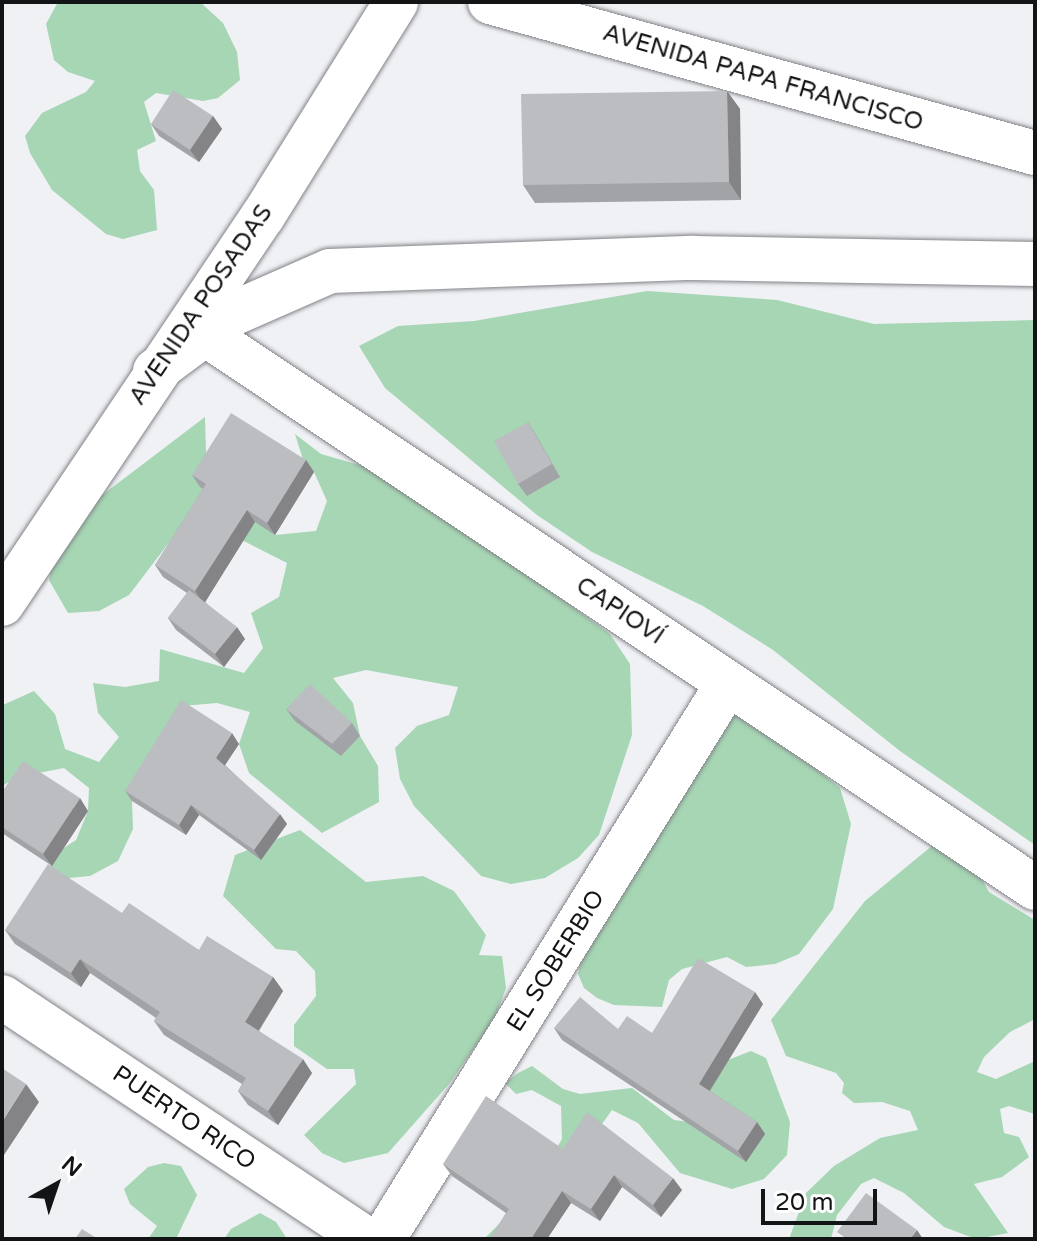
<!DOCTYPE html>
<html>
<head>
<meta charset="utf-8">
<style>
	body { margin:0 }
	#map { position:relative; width:1037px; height:1241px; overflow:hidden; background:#eff1f5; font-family:"Varela Round",sans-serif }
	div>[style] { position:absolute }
	.green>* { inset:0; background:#a6d6b4 }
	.roads { filter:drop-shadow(0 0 2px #828387) drop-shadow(0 0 2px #828387) }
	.minor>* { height:44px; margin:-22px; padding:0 22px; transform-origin:22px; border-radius:22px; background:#fff }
	.major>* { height:44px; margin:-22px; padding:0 22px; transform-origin:22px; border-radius:22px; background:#fff }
	.wall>* { inset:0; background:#a2a3a6 }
	.shaded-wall>* { inset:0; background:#848487 }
	.building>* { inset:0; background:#bcbdc1 }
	span { translate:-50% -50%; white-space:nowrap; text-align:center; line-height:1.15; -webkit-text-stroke:7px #fff; paint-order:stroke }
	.street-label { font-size:24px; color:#131415 }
	.frame { position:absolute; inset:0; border:4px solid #131415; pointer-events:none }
	.north { position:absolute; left:16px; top:1145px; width:80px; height:80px; -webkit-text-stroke:6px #fff; paint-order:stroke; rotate:40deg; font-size:22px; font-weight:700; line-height:32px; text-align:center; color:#131415 }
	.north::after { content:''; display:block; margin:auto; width:28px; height:36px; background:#131415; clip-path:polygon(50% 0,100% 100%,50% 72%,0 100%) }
	.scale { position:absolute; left:761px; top:1189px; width:116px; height:36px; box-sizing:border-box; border:4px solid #131415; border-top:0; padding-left:10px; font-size:24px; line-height:28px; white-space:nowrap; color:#131415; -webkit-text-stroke:6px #fff; paint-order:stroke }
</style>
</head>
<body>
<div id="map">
	<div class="green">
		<div style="clip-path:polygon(58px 2px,200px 2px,223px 23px,237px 52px,240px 80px,218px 98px,203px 101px,156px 93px,144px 102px,156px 141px,137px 150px,140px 171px,154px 190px,157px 230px,123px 239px,106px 234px,52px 190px,30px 153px,25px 136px,42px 113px,86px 92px,95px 81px,68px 72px,54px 60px,46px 24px)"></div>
		<div style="clip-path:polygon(647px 291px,777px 300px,874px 324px,1035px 320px,1035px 845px,900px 751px,773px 650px,703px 606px,592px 552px,537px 515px,385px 388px,359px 346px,398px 326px,474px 321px)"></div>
		<div style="clip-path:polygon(205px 417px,206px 451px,221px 485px,275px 535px,316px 531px,327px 501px,314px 472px,305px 466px,295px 434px,321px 454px,387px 473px,610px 634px,630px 664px,632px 735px,599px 835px,578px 858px,545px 878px,511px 884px,481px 876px,414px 806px,400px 779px,395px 748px,417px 726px,449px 715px,458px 687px,366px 670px,333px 678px,353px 703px,360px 736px,378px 766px,379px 802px,322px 833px,249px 773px,239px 744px,250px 712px,217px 703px,182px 706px,132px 801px,133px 829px,118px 861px,90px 876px,58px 879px,47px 859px,76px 840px,88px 811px,89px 788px,64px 768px,18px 777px,2px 786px,3px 705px,34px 691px,55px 714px,65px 749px,99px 762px,119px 737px,98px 713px,93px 683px,125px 687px,159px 681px,160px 649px,244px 673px,263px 648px,251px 613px,279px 597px,287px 563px,228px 533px,174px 536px,129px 595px,99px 611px,68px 613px,49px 580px,55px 546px,72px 518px)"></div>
		<div style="clip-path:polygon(733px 703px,840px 788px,851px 824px,833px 909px,799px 954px,775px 964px,746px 967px,727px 957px,682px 969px,669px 980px,662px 1007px,614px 1005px,597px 998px,584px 988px,578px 974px,581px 957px)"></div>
		<div style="clip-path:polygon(300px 830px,366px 882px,423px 876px,454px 891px,486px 935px,479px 955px,502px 956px,506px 988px,495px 1018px,449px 1084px,388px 1153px,344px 1163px,322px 1153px,304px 1135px,356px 1084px,354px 1069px,327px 1069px,294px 1046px,294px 1025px,316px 996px,315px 971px,296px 951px,276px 949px,223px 896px,235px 855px)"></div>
		<div style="clip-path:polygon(933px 845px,975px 867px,989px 892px,1035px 920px,1035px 1019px,1010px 1032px,984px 1057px,977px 1072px,996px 1079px,1035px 1061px,1035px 1114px,1009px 1106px,1000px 1109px,1004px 1133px,1019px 1137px,1029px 1157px,1002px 1177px,974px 1184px,1008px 1233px,976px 1239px,944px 1227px,904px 1193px,874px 1178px,861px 1184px,837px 1215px,831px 1239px,789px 1239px,806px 1193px,834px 1166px,880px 1138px,918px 1130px,910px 1111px,882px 1102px,854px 1103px,842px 1093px,844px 1083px,836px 1073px,786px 1056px,771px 1020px,865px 901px)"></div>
		<div style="clip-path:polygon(751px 1051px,766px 1058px,790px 1122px,787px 1155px,764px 1179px,732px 1189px,680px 1173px,638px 1123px,612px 1110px,520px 1239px,484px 1239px,530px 1193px,562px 1139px,561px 1106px,532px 1090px,516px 1094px,505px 1083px,518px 1073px,532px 1066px,563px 1089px,580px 1094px,632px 1088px,674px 1120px,690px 1122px,728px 1060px)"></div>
		<div style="clip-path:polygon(164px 1163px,181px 1166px,197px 1195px,176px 1239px,148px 1239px,157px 1226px,130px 1204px,124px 1189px,148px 1167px)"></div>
		<div style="clip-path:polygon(260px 1213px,276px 1222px,287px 1239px,224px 1239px,231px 1229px)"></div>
	</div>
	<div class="roads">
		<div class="minor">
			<div style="left:205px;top:334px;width:998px;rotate:33.72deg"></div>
			<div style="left:155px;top:371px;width:96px;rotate:-36.5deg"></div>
			<div style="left:232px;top:314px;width:107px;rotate:-23.7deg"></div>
			<div style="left:330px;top:271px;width:363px;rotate:-2.1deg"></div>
			<div style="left:693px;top:258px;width:342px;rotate:1deg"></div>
			<div style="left:2px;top:604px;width:468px;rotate:-56.1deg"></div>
			<div style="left:263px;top:216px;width:252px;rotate:-58.1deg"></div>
			<div style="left:2px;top:997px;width:437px;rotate:33.6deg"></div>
			<div style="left:383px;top:1239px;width:654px;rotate:-58.18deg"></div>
		</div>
		<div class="major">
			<div style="left:490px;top:2px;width:566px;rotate:15.49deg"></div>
		</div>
	</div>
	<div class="wall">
		<div style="clip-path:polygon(727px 91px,740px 109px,741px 200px,535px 203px,523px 185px)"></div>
		<div style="clip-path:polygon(213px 116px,222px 129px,199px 162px,159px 136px,151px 124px)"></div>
		<div style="clip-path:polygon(528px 422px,536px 435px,560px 477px,527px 496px,518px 484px)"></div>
		<div style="clip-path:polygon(306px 460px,314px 472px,275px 535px,255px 522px,205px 602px,245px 639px,224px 667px,176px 630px,168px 618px,187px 593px,163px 577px,155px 565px,203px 489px,200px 487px,192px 475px)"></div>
		<div style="clip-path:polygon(286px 709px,352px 723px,360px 736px,341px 756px,295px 721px)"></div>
		<div style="clip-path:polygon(239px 744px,225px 765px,287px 824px,261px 860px,199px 815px,186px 835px,132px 801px,125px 791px)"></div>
		<div style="clip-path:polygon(2px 792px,88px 811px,52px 866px,2px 833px)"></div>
		<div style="clip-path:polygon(122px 913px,199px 950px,273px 977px,283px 991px,259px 1031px,312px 1073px,278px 1125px,248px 1105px,238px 1091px,242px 1084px,164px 1035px,154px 1021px,156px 1018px,90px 973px,81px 987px,15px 944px,5px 930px)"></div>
		<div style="clip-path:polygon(763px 1004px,710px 1091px,757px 1122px,765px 1134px,746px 1162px,562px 1040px,554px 1028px,618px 1029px,652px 1033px)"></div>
		<div style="clip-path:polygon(563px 1149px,682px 1190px,661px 1217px,622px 1187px,600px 1221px,571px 1203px,547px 1239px,490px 1239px,506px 1213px,452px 1176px,443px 1164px)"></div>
	</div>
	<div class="shaded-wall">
		<div style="clip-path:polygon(727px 91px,740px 109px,741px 200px,729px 182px)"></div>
		<div style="clip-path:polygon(213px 116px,222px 129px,199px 162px,190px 150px)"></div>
		<div style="clip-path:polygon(306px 460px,314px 472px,275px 535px,267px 523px)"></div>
		<div style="clip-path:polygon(247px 510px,255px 522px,204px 604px,195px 591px)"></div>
		<div style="clip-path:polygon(237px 627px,245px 639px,224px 667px,215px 654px)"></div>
		<div style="clip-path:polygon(232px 733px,239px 744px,223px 768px,216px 758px)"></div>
		<div style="clip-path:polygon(80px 798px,88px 811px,52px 866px,43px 854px)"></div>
		<div style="clip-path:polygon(191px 805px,199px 815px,186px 835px,179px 825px)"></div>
		<div style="clip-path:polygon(280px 814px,287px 824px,261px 860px,254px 850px)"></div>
		<div style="clip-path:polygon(80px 959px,90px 973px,81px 987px,71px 973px)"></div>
		<div style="clip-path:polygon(273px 977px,283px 991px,255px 1036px,245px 1022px)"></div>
		<div style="clip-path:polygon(755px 992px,763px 1004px,707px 1095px,699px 1084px)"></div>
		<div style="clip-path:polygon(303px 1059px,312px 1073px,278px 1125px,268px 1111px)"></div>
		<div style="clip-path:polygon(26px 1084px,39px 1102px,2px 1158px,2px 1122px)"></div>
		<div style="clip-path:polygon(757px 1122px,765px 1134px,746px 1162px,738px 1151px)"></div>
		<div style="clip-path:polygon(614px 1175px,622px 1187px,600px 1221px,591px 1209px)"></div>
		<div style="clip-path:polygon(673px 1178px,682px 1190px,661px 1217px,653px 1205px)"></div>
		<div style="clip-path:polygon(562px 1191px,571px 1203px,547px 1239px,531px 1239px)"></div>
		<div style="clip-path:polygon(917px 1230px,923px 1239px,910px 1239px)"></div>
	</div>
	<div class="building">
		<div style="clip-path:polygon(173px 90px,213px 116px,190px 150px,151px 124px)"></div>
		<div style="clip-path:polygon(727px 91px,729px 182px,523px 185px,521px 94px)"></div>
		<div style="clip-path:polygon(231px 413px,306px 460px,267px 523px,247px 510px,195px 591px,155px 565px,206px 484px,192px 475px)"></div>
		<div style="clip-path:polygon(528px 422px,552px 464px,518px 484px,494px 441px)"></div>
		<div style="clip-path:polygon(189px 590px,237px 627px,215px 654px,168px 618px)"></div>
		<div style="clip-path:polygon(310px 684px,352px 723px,332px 744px,286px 709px)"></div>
		<div style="clip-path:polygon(181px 700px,232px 733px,216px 758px,280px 814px,254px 850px,191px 805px,179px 825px,125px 791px)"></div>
		<div style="clip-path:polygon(23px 761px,80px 798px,43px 854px,2px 827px,2px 792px)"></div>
		<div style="clip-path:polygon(48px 864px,122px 913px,129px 903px,199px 950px,207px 936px,273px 977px,245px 1022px,303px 1059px,268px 1111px,238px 1091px,246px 1078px,154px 1021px,160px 1012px,80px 959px,71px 973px,5px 930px)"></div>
		<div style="clip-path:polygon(698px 958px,755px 992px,699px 1084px,757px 1122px,738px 1151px,554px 1028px,580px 997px,618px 1029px,627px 1016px,652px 1033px)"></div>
		<div style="clip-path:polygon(2px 1068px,26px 1084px,2px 1122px)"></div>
		<div style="clip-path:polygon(486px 1096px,563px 1149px,587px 1112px,673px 1178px,653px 1205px,614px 1175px,591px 1209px,562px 1191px,531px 1239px,490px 1239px,509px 1209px,443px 1164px)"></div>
		<div style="clip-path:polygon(866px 1193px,917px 1230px,910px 1239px,847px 1239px,837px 1232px)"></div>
		<div style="clip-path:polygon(82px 1229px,98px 1239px,75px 1239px)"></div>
	</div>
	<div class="street-label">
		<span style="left:763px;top:78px;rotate:16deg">AVENIDA PAPA FRANCISCO</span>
		<span style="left:201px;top:305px;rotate:-56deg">AVENIDA POSADAS</span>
		<span style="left:620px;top:611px;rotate:34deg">CAPIOVÍ</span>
		<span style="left:556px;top:961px;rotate:-58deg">EL SOBERBIO</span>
		<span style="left:184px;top:1118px;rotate:34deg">PUERTO RICO</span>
	</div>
	<div class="frame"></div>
	<div class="north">N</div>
	<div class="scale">20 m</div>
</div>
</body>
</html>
